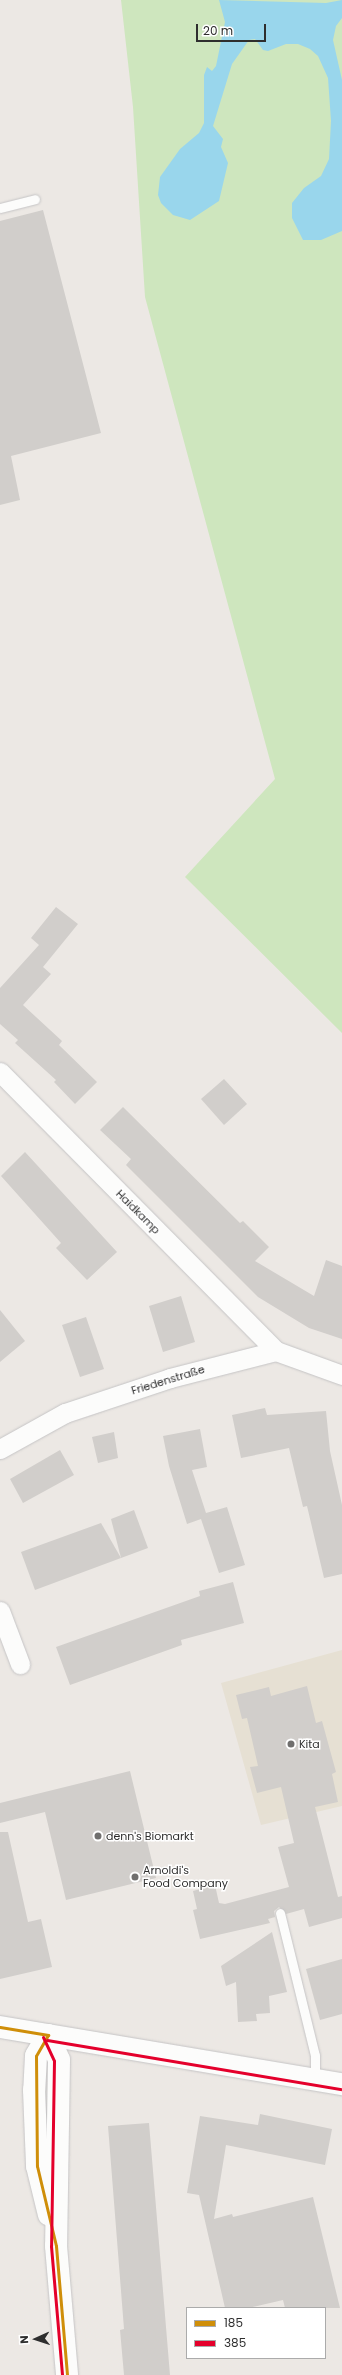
<!DOCTYPE html>
<html>
<head>
<meta charset="utf-8">
<style>
	body { margin:0 }
	#map { position:relative; width:342px; height:2375px; overflow:hidden; background:#ece8e4; font-family:Poppins,sans-serif }
	div>[style] { position:absolute }
	.education>* { inset:0; background:#e6e0d3 }
	.green>* { inset:0; background:#cee6be }
	.water>* { inset:0; background:#99d6ec }
	.building>* { inset:0; background:#d1cecb }
	.roads { filter:drop-shadow(0 0 1px #c5c4c5) drop-shadow(0 0 1px #c5c4c5) }
	.lane>* { height:9px; margin:-4.5px; padding:0 4.5px; transform-origin:4.5px; border-radius:4.5px; background:#fcfcfb }
	.street>* { height:19px; margin:-9.5px; padding:0 9.5px; transform-origin:9.5px; border-radius:9.5px; background:#fcfcfb }
	.secondary>* { height:22px; margin:-11px; padding:0 11px; transform-origin:11px; border-radius:11px; background:#fcfcfb }
	.bus-1>* { height:3px; margin:-1.5px; padding:0 1.5px; transform-origin:1.5px; border-radius:1.5px; background:#cf8e09 }
	.bus-2>* { height:3px; margin:-1.5px; padding:0 1.5px; transform-origin:1.5px; border-radius:1.5px; background:#e4002b }
	.dots>* { width:11px; height:11px; translate:-50% -50%; box-sizing:border-box; border:2px solid #fff; border-radius:50% }
	span { translate:-50% -50%; white-space:nowrap; text-align:center; line-height:1.15; -webkit-text-stroke:3px #fff; paint-order:stroke }
	.street-label { font-size:11px; color:#2e2e2e }
	.poi-label { font-size:11px; color:#2e2e2e }
	.left { translate:0 -50%; text-align:left }
	.legend { position:absolute; left:186px; top:2307px; width:140px; height:52px; box-sizing:border-box; background:#fff; border:1px solid #ababab; margin:0; padding:5px 7px; list-style:none; font-size:12px; color:#2e2e2e }
	.legend li { display:flex; align-items:center; gap:8px; height:20px }
	.legend b { width:20px; border:1px solid #ababab }
	.north { position:absolute; left:16px; top:2319px; width:40px; height:40px; -webkit-text-stroke:3px #fff; paint-order:stroke; rotate:267deg; font-size:11px; font-weight:700; line-height:16px; text-align:center; color:#2e2e2e }
	.north::after { content:''; display:block; margin:auto; width:14px; height:18px; background:#2e2e2e; clip-path:polygon(50% 0,100% 100%,50% 72%,0 100%) }
	.scale { position:absolute; left:196px; top:24px; width:70px; height:18px; box-sizing:border-box; border:2px solid #2e2e2e; border-top:0; padding-left:5px; font-size:12px; line-height:14px; white-space:nowrap; color:#2e2e2e; -webkit-text-stroke:3px #fff; paint-order:stroke }
</style>
</head>
<body>
<div id="map">
	<div class="education">
		<div style="clip-path:polygon(342px 1650px,342px 1806px,261px 1825px,221px 1683px)"></div>
	</div>
	<div class="green">
		<div style="clip-path:polygon(121px 0,342px 0,342px 1033px,185px 877px,275px 779px,145px 297px,133px 107px)"></div>
	</div>
	<div class="water">
		<div style="clip-path:polygon(219px 0,326px 3px,342px 0,342px 18px,336px 26px,333px 40px,342px 80px,342px 231px,321px 240px,303px 240px,292px 218px,292px 203px,304px 188px,321px 176px,329px 159px,331px 121px,328px 78px,318px 56px,310px 49px,298px 44px,286px 44px,268px 51px,263px 50px,255px 39px,249px 40px,232px 64px,213px 126px,223px 139px,221px 147px,228px 163px,219px 201px,190px 220px,173px 215px,161px 203px,158px 195px,160px 177px,180px 149px,199px 133px,204px 123px,204px 75px,207px 67px,212px 71px,216px 66px,225px 22px)"></div>
	</div>
	<div class="building">
		<div style="clip-path:polygon(43px 210px,101px 433px,11px 456px,20px 500px,0 505px,0 221px)"></div>
		<div style="clip-path:polygon(56px 907px,78px 924px,43px 967px,51px 974px,23px 1005px,62px 1041px,59px 1045px,97px 1082px,75px 1104px,54px 1082px,56px 1080px,15px 1043px,18px 1040px,0 1024px,0 988px,39px 945px,31px 938px)"></div>
		<div style="clip-path:polygon(224px 1079px,247px 1104px,224px 1125px,201px 1099px)"></div>
		<div style="clip-path:polygon(123px 1107px,240px 1223px,243px 1221px,269px 1247px,255px 1261px,314px 1296px,326px 1260px,342px 1266px,342px 1339px,309px 1328px,258px 1297px,126px 1165px,131px 1159px,100px 1130px)"></div>
		<div style="clip-path:polygon(25px 1152px,117px 1252px,87px 1280px,56px 1248px,61px 1243px,1px 1176px)"></div>
		<div style="clip-path:polygon(181px 1296px,195px 1342px,163px 1352px,149px 1306px)"></div>
		<div style="clip-path:polygon(0 1310px,25px 1341px,0 1362px)"></div>
		<div style="clip-path:polygon(86px 1317px,104px 1369px,80px 1377px,62px 1325px)"></div>
		<div style="clip-path:polygon(265px 1408px,267px 1415px,326px 1411px,330px 1451px,342px 1505px,342px 1574px,324px 1578px,307px 1506px,303px 1507px,289px 1448px,241px 1458px,232px 1415px)"></div>
		<div style="clip-path:polygon(200px 1429px,207px 1467px,192px 1470px,206px 1513px,227px 1507px,245px 1565px,219px 1573px,201px 1519px,187px 1524px,169px 1466px,163px 1436px)"></div>
		<div style="clip-path:polygon(114px 1432px,118px 1458px,98px 1463px,92px 1437px)"></div>
		<div style="clip-path:polygon(60px 1450px,74px 1475px,23px 1503px,10px 1479px)"></div>
		<div style="clip-path:polygon(134px 1510px,148px 1548px,121px 1558px,111px 1519px)"></div>
		<div style="clip-path:polygon(101px 1523px,121px 1558px,35px 1590px,21px 1552px)"></div>
		<div style="clip-path:polygon(233px 1582px,244px 1623px,181px 1640px,182px 1645px,70px 1685px,56px 1647px,200px 1596px,199px 1591px)"></div>
		<div style="clip-path:polygon(307px 1686px,316px 1723px,322px 1721px,336px 1772px,332px 1774px,338px 1802px,315px 1807px,338px 1897px,342px 1896px,342px 1918px,309px 1927px,304px 1909px,286px 1914px,279px 1907px,274px 1911px,275px 1917px,268px 1919px,270px 1923px,200px 1939px,193px 1910px,197px 1909px,193px 1891px,215px 1885px,219px 1903px,225px 1904px,289px 1887px,278px 1847px,294px 1843px,281px 1787px,257px 1793px,250px 1767px,258px 1766px,247px 1718px,242px 1719px,236px 1695px,269px 1687px,271px 1696px)"></div>
		<div style="clip-path:polygon(130px 1771px,156px 1878px,66px 1900px,45px 1812px,0 1823px,0 1803px)"></div>
		<div style="clip-path:polygon(0 1832px,8px 1832px,28px 1922px,41px 1919px,52px 1967px,0 1979px)"></div>
		<div style="clip-path:polygon(272px 1932px,287px 1992px,269px 1996px,270px 2013px,256px 2014px,257px 2021px,238px 2022px,236px 1982px,226px 1986px,221px 1966px)"></div>
		<div style="clip-path:polygon(342px 1959px,342px 2014px,320px 2020px,306px 1969px)"></div>
		<div style="clip-path:polygon(260px 2114px,332px 2129px,325px 2165px,226px 2145px,214px 2219px,232px 2214px,233px 2217px,313px 2197px,340px 2308px,285px 2308px,283px 2300px,248px 2308px,225px 2308px,199px 2195px,187px 2193px,200px 2116px,258px 2125px)"></div>
		<div style="clip-path:polygon(149px 2123px,170px 2375px,124px 2375px,120px 2330px,124px 2329px,108px 2126px)"></div>
	</div>
	<div class="roads">
		<div class="lane">
			<div style="left:0;top:208px;width:36px;rotate:-14deg"></div>
			<div style="left:280px;top:1913px;width:147px;rotate:76.2deg"></div>
			<div style="left:315px;top:2056px;width:23px;rotate:90deg"></div>
		</div>
		<div class="street">
			<div style="left:0;top:1072px;width:392px;rotate:45.3deg"></div>
			<div style="left:0;top:1449px;width:74px;rotate:-29deg"></div>
			<div style="left:65px;top:1413px;width:111px;rotate:-18.4deg"></div>
			<div style="left:170px;top:1378px;width:109px;rotate:-14.3deg"></div>
			<div style="left:276px;top:1351px;width:70px;rotate:20deg"></div>
			<div style="left:0;top:1611px;width:57px;rotate:69.3deg"></div>
		</div>
		<div class="secondary">
			<div style="left:0;top:2027px;width:347px;rotate:9.5deg"></div>
			<div style="left:48px;top:2035px;width:27px;rotate:66deg"></div>
			<div style="left:59px;top:2060px;width:186px;rotate:90.9deg"></div>
			<div style="left:56px;top:2246px;width:129px;rotate:85.1deg"></div>
			<div style="left:48px;top:2035px;width:24px;rotate:120deg"></div>
			<div style="left:36px;top:2056px;width:34px;rotate:93deg"></div>
			<div style="left:34px;top:2090px;width:76px;rotate:87.7deg"></div>
			<div style="left:37px;top:2166px;width:50px;rotate:76.2deg"></div>
		</div>
	</div>
	<div class="bus-1">
		<div style="left:0;top:2027px;width:49px;rotate:9.5deg"></div>
		<div style="left:48px;top:2035px;width:24px;rotate:120deg"></div>
		<div style="left:36px;top:2056px;width:110px;rotate:89.5deg"></div>
		<div style="left:37px;top:2166px;width:82px;rotate:76.6deg"></div>
		<div style="left:56px;top:2246px;width:129px;rotate:85.1deg"></div>
	</div>
	<div class="bus-2">
		<div style="left:43px;top:2037px;width:26px;rotate:65deg"></div>
		<div style="left:54px;top:2061px;width:185px;rotate:90.9deg"></div>
		<div style="left:51px;top:2246px;width:129px;rotate:85.1deg"></div>
		<div style="left:47px;top:2040px;width:298px;rotate:9.5deg"></div>
	</div>
	<div class="dots">
		<div style="left:291px;top:1744px;background:#706f6e"></div>
		<div style="left:98px;top:1836px;background:#706f6e"></div>
		<div style="left:135px;top:1877px;background:#706f6e"></div>
	</div>
	<div class="street-label">
		<span style="left:138px;top:1212px;rotate:45deg">Haidkamp</span>
		<span style="left:168px;top:1380px;rotate:-17deg">Friedenstraße</span>
	</div>
	<div class="poi-label">
		<span class="left" style="left:299px;top:1744px">Kita</span>
		<span class="left" style="left:106px;top:1836px">denn's Biomarkt</span>
		<span class="left" style="left:143px;top:1877px">Arnoldi's<br>Food Company</span>
	</div>
	<ul class="legend">
	<li><b style="height:5px;background:#cf8e09"></b>185</li>
	<li><b style="height:5px;background:#e4002b"></b>385</li>
	</ul>
	<div class="north">N</div>
	<div class="scale">20 m</div>
</div>
</body>
</html>
